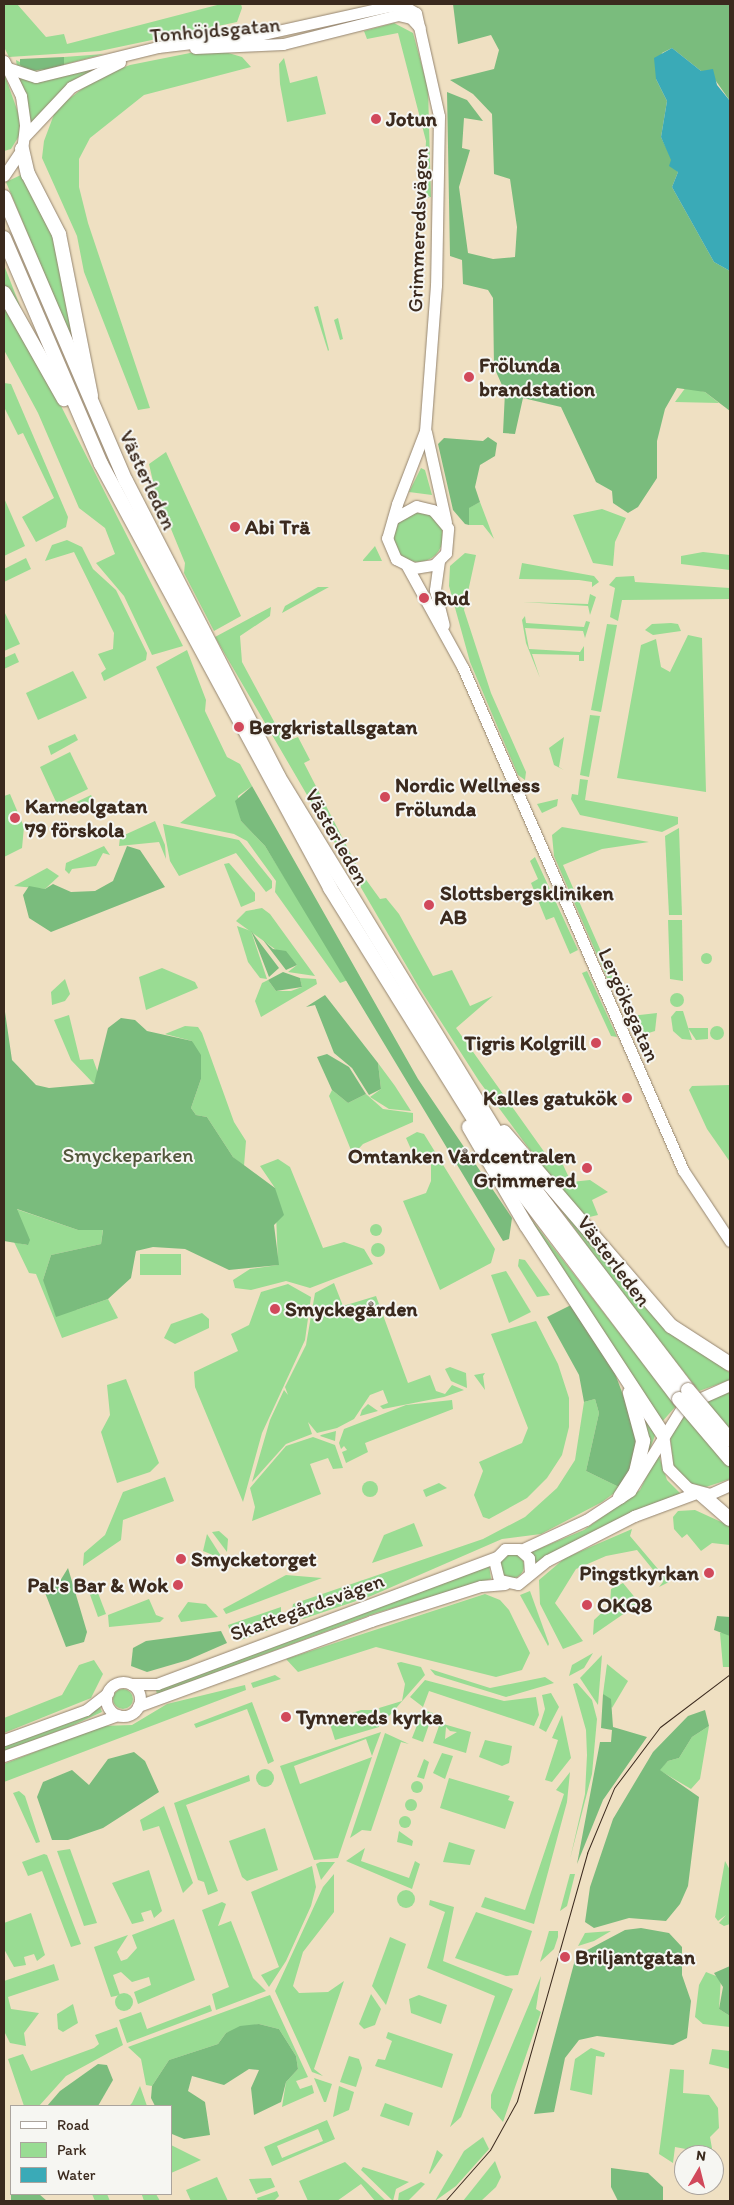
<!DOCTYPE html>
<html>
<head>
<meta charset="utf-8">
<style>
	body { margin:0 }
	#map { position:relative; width:734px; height:2205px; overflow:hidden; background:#efe0c2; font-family:Itim,sans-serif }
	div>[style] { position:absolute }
	.green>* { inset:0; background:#99dc93 }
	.round { border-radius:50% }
	.forest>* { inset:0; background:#7abc7d }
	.water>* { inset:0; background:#3aaab7 }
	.roads { filter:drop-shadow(0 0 1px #958570) drop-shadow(0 0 1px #958570) }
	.secondary>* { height:11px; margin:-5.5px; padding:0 5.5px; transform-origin:5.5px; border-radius:5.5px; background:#fff }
	.secondary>.ring { margin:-5.5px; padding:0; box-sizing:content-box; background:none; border:11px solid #fff; border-radius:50% }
	.highway>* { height:14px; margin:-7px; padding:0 7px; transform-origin:7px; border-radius:7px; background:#fff }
	.tram>* { height:1px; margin:-0.5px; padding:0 0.5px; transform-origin:0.5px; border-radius:0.5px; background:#3b2a1e }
	.bridges { filter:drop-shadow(0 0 1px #958570) drop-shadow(0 0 1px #958570) }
	.highway-bridge>* { height:14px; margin:-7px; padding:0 7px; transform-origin:7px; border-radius:7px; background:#fff }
	.dots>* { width:14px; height:14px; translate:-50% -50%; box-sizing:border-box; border:2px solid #f6f6f2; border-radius:50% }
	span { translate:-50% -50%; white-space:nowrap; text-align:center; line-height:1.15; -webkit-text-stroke:4px #f6f6f2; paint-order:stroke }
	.street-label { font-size:21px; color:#3b2a1e }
	.poi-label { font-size:21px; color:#3b2a1e; font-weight:700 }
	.left { translate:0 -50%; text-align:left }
	.right { translate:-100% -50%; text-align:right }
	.park-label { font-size:21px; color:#52563b }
	.frame { position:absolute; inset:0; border:5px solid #3b2a1e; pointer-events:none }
	.legend { position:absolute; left:10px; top:2105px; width:162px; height:90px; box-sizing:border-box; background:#f6f6f2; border:1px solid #aba49d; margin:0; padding:6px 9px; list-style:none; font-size:15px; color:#3b2a1e }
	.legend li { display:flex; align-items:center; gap:10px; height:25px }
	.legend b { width:25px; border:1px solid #aba49d }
	.north { position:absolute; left:674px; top:2145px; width:50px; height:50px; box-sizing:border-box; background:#f6f6f2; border:1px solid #aba49d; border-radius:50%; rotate:8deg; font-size:14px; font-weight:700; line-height:20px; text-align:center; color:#3b2a1e }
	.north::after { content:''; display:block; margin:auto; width:18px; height:22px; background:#d1495b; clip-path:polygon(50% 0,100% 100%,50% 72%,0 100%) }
</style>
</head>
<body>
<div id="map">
	<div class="green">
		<div style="clip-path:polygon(4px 4px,17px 4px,46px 37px,64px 34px,67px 44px,221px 4px,241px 4px,242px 8px,237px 22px,100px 51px,9px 57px,4px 47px)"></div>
		<div style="clip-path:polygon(394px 23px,413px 33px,428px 88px,431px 197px,423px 198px,426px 141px,398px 33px,367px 39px,364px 31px)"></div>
		<div style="clip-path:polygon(195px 52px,225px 52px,242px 57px,251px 67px,144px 95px,90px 138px,79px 159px,79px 187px,88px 223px,150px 408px,138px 410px,84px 272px,77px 236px,42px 158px,44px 141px,56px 109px,96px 78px,130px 65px)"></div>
		<div style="clip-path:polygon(104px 54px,36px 72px,17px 67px,16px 60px,37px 71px,64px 64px,64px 57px)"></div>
		<div style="clip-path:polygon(284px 58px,290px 83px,317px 76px,326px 114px,287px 122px,280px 84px,279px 64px)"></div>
		<div style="clip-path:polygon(103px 62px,30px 125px,18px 77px)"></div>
		<div style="clip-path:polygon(4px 73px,20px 118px,19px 136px,11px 149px,4px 151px)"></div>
		<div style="clip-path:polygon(23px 174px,57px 238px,82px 364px,6px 182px)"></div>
		<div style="clip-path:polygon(4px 265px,27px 324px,4px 287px)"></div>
		<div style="clip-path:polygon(4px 305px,61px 406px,183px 646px,152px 655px,124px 596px,96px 563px,115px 554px,105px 528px,79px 508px,38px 413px,4px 350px)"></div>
		<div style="clip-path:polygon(318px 306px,329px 350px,328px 351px,314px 307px)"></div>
		<div style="clip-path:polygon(338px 318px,343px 339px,340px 340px,334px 320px)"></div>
		<div style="clip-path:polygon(4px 383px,11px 384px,68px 517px,66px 527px,36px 542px,22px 517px,54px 498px,23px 433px,18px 435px,4px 407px)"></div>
		<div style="clip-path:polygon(686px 387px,705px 392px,719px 403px,675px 402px)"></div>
		<div style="clip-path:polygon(166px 452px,241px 616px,214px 631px,184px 573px,185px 563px,155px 490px,149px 464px)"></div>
		<div style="clip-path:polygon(421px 468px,425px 470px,432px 495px,409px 492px)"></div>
		<div style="clip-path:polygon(4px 498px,25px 546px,4px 556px)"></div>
		<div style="clip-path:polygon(480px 502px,494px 539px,483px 525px,469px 525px,468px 508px)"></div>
		<div style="clip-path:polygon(602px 509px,626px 518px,615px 542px,613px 566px,593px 563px,573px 515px)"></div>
		<div class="round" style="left:393px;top:512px;width:50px;height:50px"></div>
		<div style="clip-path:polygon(67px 540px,82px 547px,93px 569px,116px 590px,147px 653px,146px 660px,104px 681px,101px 673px,106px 669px,98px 654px,113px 649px,114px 633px,74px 552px,45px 561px,52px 545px)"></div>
		<div style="clip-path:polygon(375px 546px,382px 561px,363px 561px,363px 560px)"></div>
		<div style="clip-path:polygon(703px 552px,730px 555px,730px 570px,681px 564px,681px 556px)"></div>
		<div style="clip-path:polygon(465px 553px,476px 555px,464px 610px,491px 693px,526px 772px,525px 780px,518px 775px,470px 662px,449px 586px,450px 566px)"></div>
		<div style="clip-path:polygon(26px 558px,31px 569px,4px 582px,4px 569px)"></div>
		<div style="clip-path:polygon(522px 563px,594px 576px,599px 582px,592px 587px,592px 582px,579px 580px,519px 579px)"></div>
		<div style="clip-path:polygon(634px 576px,635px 582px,730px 588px,730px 599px,622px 600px,618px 621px,610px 617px,615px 588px,609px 585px,616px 577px)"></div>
		<div style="clip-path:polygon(318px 587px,329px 587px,282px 613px,285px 606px)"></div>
		<div style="clip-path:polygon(590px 594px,596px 597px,590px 615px,588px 606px,523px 602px,588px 604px)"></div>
		<div style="clip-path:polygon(271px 607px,270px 616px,240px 636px,242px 662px,285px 742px,298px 737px,310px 760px,304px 763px,359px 870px,380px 899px,386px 898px,399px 914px,433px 976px,452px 970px,470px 1006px,493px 996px,456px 1028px,550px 1160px,558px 1154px,571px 1182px,590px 1180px,608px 1192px,592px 1200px,598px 1215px,581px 1219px,479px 1081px,420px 989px,215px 637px)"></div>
		<div style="clip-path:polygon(4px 611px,20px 644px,4px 651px)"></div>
		<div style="clip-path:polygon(525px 616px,526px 623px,584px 627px,586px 621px,590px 622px,585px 638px,583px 631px,525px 628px,529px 649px,580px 652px,584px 646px,584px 661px,579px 661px,579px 655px,532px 654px,540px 678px,526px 643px,522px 620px)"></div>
		<div style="clip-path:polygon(671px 623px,678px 624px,681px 631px,653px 635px,645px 630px,652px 624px)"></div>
		<div style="clip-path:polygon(607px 624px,617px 625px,601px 712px,591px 710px)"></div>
		<div style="clip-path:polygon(688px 635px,702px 638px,706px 792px,617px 778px,641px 645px,656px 639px,661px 667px,670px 672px)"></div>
		<div style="clip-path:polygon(187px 650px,206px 700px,205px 711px,227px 757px,240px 764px,252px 786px,238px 796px,241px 821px,265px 846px,348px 980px,340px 983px,275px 892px,276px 881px,247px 841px,234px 834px,180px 823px,216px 796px,156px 667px)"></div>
		<div style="clip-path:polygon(15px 653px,19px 662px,4px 669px,4px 658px)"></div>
		<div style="clip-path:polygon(73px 671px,87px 698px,38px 720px,26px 693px)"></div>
		<div style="clip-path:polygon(590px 715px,600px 716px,589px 777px,580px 775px)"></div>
		<div style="clip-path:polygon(75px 734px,78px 740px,51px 755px,48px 746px)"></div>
		<div style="clip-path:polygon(564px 737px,559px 767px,564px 770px,554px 765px,549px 748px)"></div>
		<div style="clip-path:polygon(70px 752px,88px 789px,57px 804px,40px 767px)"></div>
		<div style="clip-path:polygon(580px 779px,588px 780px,585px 800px,678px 817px,678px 824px,662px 832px,580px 815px,571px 799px,572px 794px,578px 795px)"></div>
		<div style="clip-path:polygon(10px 794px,24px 827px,22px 848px,4px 857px,4px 796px)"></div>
		<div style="clip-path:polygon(91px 795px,95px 802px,68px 815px,64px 808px)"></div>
		<div style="clip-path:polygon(558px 799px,557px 806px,542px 813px,537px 804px)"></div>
		<div style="clip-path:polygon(155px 821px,165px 845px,166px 859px,159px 842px,119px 846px,120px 837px)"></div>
		<div style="clip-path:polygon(163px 824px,239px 840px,272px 881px,272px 888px,266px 892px,236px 853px,179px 876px,170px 861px)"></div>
		<div style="clip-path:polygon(562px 827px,649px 842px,602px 849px,563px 865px,618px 990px,611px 987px,554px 856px,552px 835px)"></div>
		<div style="clip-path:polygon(679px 828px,682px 915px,669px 915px,665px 836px)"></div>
		<div style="clip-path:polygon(104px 846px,110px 855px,103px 853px,96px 866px,72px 869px,69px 874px,65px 870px,66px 863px)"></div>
		<div style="clip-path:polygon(535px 857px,578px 950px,570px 954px,554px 917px,546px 920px,531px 883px,538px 879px,530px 861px)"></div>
		<div style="clip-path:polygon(229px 863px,255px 893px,255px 901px,241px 907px,224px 864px)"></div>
		<div style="clip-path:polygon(47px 868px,59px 876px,45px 889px,14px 886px)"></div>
		<div style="clip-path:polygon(262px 908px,270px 914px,315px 976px,288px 972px,297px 965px,236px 921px,246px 911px)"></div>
		<div style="clip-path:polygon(668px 920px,682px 920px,683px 981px,670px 979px)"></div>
		<div style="clip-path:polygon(237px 926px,251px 931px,267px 979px,260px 978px,248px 962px)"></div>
		<div class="round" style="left:700.5px;top:952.5px;width:11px;height:11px"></div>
		<div style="clip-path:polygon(162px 968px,195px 982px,198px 988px,146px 1010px,139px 977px)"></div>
		<div style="clip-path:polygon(587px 971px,617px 1037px,611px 1036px,582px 973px)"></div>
		<div style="clip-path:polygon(300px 978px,316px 979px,317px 984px,261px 1017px,255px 1001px,262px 983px,268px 980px,276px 991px,291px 991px,302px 987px)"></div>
		<div style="clip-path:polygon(65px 979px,70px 994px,65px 1001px,52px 1005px,51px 992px)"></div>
		<div class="round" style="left:670px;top:993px;width:14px;height:14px"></div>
		<div style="clip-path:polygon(676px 1011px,683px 1011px,692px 1040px,682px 1039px,673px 1031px,671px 1017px)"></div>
		<div style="clip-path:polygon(657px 1013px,655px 1031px,639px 1036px,631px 1016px)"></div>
		<div style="clip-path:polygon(69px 1015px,80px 1060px,93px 1059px,98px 1073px,94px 1084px,71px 1060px,54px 1020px)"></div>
		<div style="clip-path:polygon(185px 1026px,198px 1027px,202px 1033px,234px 1122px,246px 1141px,244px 1166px,233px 1157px,207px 1117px,196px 1115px,191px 1108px,201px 1079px,192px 1041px,165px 1034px)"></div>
		<div class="round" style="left:710px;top:1026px;width:14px;height:14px"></div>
		<div style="clip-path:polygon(688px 1028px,708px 1028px,708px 1039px,696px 1040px)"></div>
		<div style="clip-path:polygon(378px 1063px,395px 1086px,411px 1111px,389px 1109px,370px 1097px,381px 1089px)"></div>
		<div style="clip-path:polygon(730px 1085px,730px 1162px,707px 1129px,689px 1090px,692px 1086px)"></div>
		<div style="clip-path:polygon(332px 1090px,348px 1103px,366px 1094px,383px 1109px,413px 1113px,413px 1122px,363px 1144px,353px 1155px,329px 1096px)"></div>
		<div style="clip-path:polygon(417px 1132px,424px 1134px,495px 1249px,491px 1263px,440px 1290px,403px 1201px,426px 1193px,431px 1181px,431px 1156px,414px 1156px,406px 1138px)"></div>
		<div style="clip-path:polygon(278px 1159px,290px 1167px,323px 1248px,344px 1242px,364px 1249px,373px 1264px,310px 1288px,286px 1281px,251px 1290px,235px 1288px,233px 1280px,250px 1269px,278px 1265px,275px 1188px,260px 1166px)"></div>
		<div style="clip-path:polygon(537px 1176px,609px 1265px,677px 1335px,730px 1373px,730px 1380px,699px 1391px,614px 1284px)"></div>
		<div style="clip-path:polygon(514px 1197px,676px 1406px,661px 1423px)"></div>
		<div style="clip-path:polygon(16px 1209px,78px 1230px,103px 1229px,101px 1244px,51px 1255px,43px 1280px,76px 1310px,108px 1299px,118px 1318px,62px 1338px,36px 1274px,29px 1273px,14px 1242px,27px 1245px)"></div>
		<div class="round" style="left:370px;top:1224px;width:12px;height:12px"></div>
		<div class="round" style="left:371px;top:1243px;width:14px;height:14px"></div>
		<div style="clip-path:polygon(140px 1254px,181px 1254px,181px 1275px,140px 1275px)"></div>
		<div style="clip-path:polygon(519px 1259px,525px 1260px,550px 1295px,537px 1297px,518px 1266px)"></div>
		<div style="clip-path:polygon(506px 1271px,531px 1312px,509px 1323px,491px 1275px)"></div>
		<div style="clip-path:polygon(334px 1283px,343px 1306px,376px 1296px,408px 1383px,430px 1375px,436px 1391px,445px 1394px,452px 1385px,464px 1390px,444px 1397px,383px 1409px,380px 1406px,388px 1403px,383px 1390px,370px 1395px,354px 1419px,337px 1428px,317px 1433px,308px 1422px,312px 1434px,286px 1444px,252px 1482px,270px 1420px,284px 1390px,288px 1395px,285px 1387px,306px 1345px,315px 1293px)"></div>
		<div style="clip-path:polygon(288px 1284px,311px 1297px,305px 1340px,262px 1433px,243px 1502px,195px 1387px,194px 1372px,238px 1351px,231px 1334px,249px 1325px,261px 1292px)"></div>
		<div style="clip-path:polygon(202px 1313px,209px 1319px,209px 1328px,175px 1344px,164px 1338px,171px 1324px)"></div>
		<div style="clip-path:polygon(536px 1321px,558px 1364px,569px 1398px,569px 1427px,562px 1455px,547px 1478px,527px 1498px,489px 1519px,483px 1517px,474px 1495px,483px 1471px,479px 1462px,522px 1443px,528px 1428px,491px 1334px)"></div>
		<div style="clip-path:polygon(450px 1367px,466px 1373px,467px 1388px,451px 1381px,445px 1369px)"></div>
		<div style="clip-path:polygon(485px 1373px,483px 1376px,485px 1390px,474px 1375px)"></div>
		<div style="clip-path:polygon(126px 1379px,159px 1463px,150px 1472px,117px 1483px,101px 1432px,110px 1415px,107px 1385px)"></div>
		<div style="clip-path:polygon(730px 1391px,730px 1479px,706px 1487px,689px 1483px,674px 1469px,670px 1436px,685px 1415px,707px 1399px)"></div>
		<div style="clip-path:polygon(595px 1399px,599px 1413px,586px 1471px,621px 1488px,602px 1502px,541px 1534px,502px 1539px,371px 1596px,303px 1619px,291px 1616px,293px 1604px,483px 1539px,525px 1517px,557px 1488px,575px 1460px,584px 1402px)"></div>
		<div style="clip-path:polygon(452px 1400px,453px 1409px,365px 1443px,368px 1452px,346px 1463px,342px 1452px,347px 1450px,344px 1446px,341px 1449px,339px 1443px,344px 1429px,406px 1405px)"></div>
		<div style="clip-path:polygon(368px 1404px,378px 1411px,360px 1416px,362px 1410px)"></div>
		<div style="clip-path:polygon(642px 1411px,656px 1433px,646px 1459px)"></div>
		<div style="clip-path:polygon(336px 1431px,335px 1441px,320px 1436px,321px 1435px)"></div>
		<div style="clip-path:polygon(313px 1437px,335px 1445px,343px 1468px,333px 1469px,328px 1458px,310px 1464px,321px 1494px,252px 1521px,255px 1507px,250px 1488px,286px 1446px)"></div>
		<div style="clip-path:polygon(658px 1453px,667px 1480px,681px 1494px,630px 1514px,535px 1564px,531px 1552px,584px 1530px,640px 1490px)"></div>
		<div style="clip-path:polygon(165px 1477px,174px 1501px,123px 1520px,121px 1540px,83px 1566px,84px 1553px,105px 1535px,123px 1492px)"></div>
		<div class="round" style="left:362px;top:1481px;width:16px;height:16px"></div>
		<div style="clip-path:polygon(439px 1483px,447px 1488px,426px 1497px,423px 1490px)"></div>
		<div style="clip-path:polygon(695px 1510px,730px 1526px,730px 1545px,712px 1543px,701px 1551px,687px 1534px,682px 1538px,674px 1529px,673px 1517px,678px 1511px)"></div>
		<div style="clip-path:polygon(414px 1523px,423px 1546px,372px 1563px,384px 1535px)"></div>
		<div style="clip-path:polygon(632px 1529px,630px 1536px,669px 1582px,659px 1587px,663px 1582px,637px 1550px,606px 1556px,576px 1569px,555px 1603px,583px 1641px,563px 1649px,540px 1604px,539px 1580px,565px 1558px)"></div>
		<div style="clip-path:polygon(219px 1531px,228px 1539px,227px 1552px,212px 1532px)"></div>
		<div style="clip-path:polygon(207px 1534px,221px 1556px,220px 1558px,203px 1551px)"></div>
		<div class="round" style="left:500px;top:1554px;width:24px;height:24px"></div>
		<div style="clip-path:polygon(489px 1565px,491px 1579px,376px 1613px,157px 1694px,156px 1690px)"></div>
		<div style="clip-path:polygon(286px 1575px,322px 1578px,226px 1614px,223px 1609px)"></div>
		<div style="clip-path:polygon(623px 1583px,637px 1600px,635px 1606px,593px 1635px,594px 1620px,610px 1605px,611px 1589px)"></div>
		<div style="clip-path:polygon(95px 1585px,106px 1614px,98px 1617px,89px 1592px)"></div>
		<div style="clip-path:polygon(530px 1591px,549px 1644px,548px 1646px,520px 1595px)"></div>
		<div style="clip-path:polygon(485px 1594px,500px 1600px,509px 1610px,530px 1653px,522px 1670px,496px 1677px,376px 1647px,298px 1672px,286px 1659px)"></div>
		<div style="clip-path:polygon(149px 1599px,156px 1615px,164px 1618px,160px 1622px,109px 1627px,108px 1615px)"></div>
		<div style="clip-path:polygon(188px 1602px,206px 1604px,218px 1617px,181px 1622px,178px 1616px)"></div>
		<div style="clip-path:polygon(281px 1607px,281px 1613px,231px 1634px,228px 1625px)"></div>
		<div style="clip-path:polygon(267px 1625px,274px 1628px,238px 1641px,239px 1634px)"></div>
		<div style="clip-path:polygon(725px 1632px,730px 1636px,730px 1667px,723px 1667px,720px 1633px)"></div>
		<div style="clip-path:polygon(593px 1653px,584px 1668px,569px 1676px,572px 1665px)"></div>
		<div style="clip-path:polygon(602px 1655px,598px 1705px,580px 1678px)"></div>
		<div style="clip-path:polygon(94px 1660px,103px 1674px,91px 1698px,4px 1733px,4px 1718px,62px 1695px,79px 1665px)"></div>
		<div style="clip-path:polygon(401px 1662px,421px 1667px,425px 1675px,383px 1723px,379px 1708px,402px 1701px,405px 1684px,397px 1663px)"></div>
		<div style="clip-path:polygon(607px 1664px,628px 1681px,612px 1708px,603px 1694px)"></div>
		<div style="clip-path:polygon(430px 1669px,490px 1688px,545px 1677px,554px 1683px,506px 1697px,435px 1675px)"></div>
		<div style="clip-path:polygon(275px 1675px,281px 1679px,253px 1688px,251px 1683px)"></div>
		<div style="clip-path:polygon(425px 1680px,504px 1701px,536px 1697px,539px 1715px,534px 1726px,429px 1691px,423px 1707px,410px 1697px)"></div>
		<div style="clip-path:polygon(577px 1683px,592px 1700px,597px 1719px,592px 1774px,570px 1859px,585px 1794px,587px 1755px,586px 1730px,573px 1684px)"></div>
		<div style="clip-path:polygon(245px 1685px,246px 1690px,4px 1782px,4px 1764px,101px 1726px,132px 1725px,167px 1704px)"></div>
		<div class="round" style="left:113px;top:1689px;width:20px;height:20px"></div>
		<div style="clip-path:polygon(551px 1693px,559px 1707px,546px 1732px,539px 1728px,545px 1709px,542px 1695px)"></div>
		<div style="clip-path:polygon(252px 1702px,274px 1761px,268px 1764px,247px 1709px,196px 1728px,194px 1724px)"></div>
		<div style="clip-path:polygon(100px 1707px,102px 1712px,69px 1727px,4px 1751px,4px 1746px)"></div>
		<div style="clip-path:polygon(361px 1710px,375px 1710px,379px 1727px,335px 1740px,329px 1721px)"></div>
		<div style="clip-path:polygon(423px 1710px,433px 1713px,423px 1742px,412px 1738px)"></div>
		<div style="clip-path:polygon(562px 1715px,571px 1758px,552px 1782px,545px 1780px,558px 1740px,552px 1738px)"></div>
		<div style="clip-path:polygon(evenodd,440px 1723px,471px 1732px,466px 1753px,433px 1743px,440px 1723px,446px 1727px,450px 1731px,457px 1732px,445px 1739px,446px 1727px)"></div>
		<div style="clip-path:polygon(709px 1726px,700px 1779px,691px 1789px,659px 1770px,668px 1761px,679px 1758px,692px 1737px)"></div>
		<div style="clip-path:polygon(381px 1732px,372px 1756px,366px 1739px,294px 1766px,300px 1784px,372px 1757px,338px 1858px,314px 1860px,280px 1766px)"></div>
		<div style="clip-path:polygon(385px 1733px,409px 1744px,401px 1742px,371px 1831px,362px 1830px,350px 1838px)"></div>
		<div style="clip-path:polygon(485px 1740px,512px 1746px,509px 1763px,502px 1766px,479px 1757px)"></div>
		<div style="clip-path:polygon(442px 1753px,453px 1756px,445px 1779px,433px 1773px)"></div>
		<div style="clip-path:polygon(424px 1759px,429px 1762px,424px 1779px,417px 1777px)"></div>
		<div class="round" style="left:256px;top:1769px;width:18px;height:18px"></div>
		<div style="clip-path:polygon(570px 1772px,567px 1802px,534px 1924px,481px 1907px,485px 1897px,525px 1910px,564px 1794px,556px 1790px)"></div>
		<div style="clip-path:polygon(249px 1775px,250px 1781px,186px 1805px,218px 1891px,208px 1895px,204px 1882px,198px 1880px,174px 1803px)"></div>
		<div style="clip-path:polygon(449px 1778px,510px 1796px,508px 1800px,514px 1802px,505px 1829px,440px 1808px)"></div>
		<div class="round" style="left:411px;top:1781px;width:12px;height:12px"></div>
		<div style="clip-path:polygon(19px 1791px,25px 1796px,40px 1842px,36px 1843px,15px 1797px,13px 1793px)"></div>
		<div class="round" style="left:405px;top:1799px;width:12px;height:12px"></div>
		<div style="clip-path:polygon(164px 1806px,193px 1883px,183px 1893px,159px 1826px,143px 1831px,140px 1820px)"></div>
		<div class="round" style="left:399px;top:1816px;width:12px;height:12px"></div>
		<div style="clip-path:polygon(265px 1828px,278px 1870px,247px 1881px,242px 1877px,229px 1841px)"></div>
		<div style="clip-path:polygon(399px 1831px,413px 1841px,412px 1846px,397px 1842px)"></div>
		<div style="clip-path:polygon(449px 1842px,475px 1850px,470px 1865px,443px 1862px)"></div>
		<div style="clip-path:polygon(365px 1848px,361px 1861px,409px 1878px,415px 1861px,420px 1864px,412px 1889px,346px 1861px)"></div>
		<div style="clip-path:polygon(70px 1849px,97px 1923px,84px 1926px,57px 1851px)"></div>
		<div style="clip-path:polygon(44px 1854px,47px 1855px,81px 1944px,71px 1947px,42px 1871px,28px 1876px,22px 1862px)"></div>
		<div style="clip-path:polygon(725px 1861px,730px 1870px,730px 1924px,724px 1926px,719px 1923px,726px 1915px,718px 1921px,715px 1917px)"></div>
		<div style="clip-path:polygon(320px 1862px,335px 1862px,321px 1880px,316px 1864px)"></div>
		<div style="clip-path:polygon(312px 1866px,316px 1887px,311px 1906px,286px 1961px,269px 1987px,261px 1975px,279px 1967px,251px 1892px)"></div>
		<div style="clip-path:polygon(149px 1870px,162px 1911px,154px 1918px,151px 1910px,141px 1913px,144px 1921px,132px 1924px,112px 1883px)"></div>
		<div style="clip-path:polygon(334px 1874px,334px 1912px,303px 1952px,293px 1986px,299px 1993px,328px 1992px,344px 1981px,314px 2069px,323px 2076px,312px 2072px,275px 1991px,323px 1887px)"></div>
		<div style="clip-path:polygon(570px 1874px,575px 1874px,567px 1906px,560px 1911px)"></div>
		<div class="round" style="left:397px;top:1890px;width:18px;height:18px"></div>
		<div style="clip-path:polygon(430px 1900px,454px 1907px,443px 1961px,513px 1989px,461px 2117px,450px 2127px,495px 1996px,427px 1968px,445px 1912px,429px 1905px)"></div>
		<div style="clip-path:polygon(222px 1902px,226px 1904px,218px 1926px,231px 1921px,253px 1978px,266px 1991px,216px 2010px,212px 1994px,229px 1987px,202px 1910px)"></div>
		<div style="clip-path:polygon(476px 1912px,532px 1931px,518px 1975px,506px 1976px,455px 1958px)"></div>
		<div style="clip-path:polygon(31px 1913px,45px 1955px,37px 1961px,34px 1954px,24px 1957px,26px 1965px,14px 1967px,4px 1949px,4px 1923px)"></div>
		<div style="clip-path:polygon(174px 1919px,195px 1980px,138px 2004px,134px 1992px,151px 1985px,149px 1977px,132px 1982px,121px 1972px,113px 1975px,120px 1995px,111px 1997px,94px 1947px,128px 1935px,117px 1952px,121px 1961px,127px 1959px,137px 1948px,132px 1935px)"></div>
		<div style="clip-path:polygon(549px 1931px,558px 1931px,558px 1937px,554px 1949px,540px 1962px)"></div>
		<div style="clip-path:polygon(611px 1931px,594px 1941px,578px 1946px,585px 1933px)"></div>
		<div style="clip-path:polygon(390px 1937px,406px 1944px,386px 2005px,372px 1986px)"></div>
		<div style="clip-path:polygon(54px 1964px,59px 1980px,8px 1997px,11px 2009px,39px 2013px,24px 2033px,26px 2046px,10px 2043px,4px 2031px,4px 1981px)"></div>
		<div style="clip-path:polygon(706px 1972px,721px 1978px,719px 2009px,730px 2016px,730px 2027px,703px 2024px,695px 2017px,699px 1985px)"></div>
		<div style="clip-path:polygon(541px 1976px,536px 2009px,541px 2012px,503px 2122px,491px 2108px,491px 2095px)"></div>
		<div class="round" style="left:115px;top:1993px;width:18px;height:18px"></div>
		<div style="clip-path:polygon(371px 1994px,381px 2009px,375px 2025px,364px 2029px,359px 2024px)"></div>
		<div style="clip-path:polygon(270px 1995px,308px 2077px,296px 2081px,300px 2089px,312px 2085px,314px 2093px,282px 2107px,286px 2082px,298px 2069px,296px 2056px,279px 2029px,259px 2024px,226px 2033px,218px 2044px,169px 2060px,152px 2086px,146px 2085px,141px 2059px,128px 2047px)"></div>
		<div style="clip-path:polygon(419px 1995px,447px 2005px,441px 2024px,411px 2013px,409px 1999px)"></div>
		<div style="clip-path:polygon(73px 2004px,78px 2023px,63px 2032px,58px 2029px,57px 2014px)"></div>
		<div style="clip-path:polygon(210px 2005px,212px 2011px,127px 2043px,119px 2020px,141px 2012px,147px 2029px)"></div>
		<div style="clip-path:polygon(117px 2027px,123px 2045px,66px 2076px,39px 2106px,24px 2106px,8px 2059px,23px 2054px,31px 2071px,94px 2048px,99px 2044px,95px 2035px)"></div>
		<div style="clip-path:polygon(388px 2032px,453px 2054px,442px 2088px,375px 2066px,378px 2059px,385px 2060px,392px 2041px,386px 2038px)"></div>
		<div style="clip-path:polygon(591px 2048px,605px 2053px,604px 2057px,596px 2056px,592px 2095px,570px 2090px,575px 2059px)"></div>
		<div style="clip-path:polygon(712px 2049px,730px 2051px,730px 2069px,709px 2064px)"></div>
		<div style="clip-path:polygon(349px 2056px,359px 2059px,362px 2068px,356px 2087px,340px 2082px)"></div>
		<div style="clip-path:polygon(670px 2069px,684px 2070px,683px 2093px,709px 2095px,718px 2108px,719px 2128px,710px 2137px,713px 2154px,675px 2147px,673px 2163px,659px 2154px)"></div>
		<div style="clip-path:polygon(314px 2078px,332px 2084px,326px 2102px,324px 2102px)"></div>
		<div style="clip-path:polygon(140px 2086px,147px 2106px,129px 2106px,132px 2103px)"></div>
		<div style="clip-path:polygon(339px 2086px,354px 2092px,349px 2110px,333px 2117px)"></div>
		<div style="clip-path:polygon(385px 2103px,413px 2113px,409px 2126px,380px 2116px)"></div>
		<div style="clip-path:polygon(evenodd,327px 2120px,335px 2139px,272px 2166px,264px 2147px,327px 2120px,318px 2129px,323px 2141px,282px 2158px,277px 2146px,318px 2129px)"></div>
		<div style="clip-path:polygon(483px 2137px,489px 2149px,456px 2186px,435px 2201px,464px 2151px)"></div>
		<div style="clip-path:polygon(171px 2145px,201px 2160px,171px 2173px)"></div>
		<div style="clip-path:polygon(437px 2150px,443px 2155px,430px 2174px,429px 2173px)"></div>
		<div style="clip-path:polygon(495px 2161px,501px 2177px,496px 2187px,481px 2201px,463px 2201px)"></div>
		<div style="clip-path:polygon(345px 2162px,386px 2201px,375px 2201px,361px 2184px,337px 2201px,308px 2201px,299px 2181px)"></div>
		<div style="clip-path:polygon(363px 2167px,397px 2178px,409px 2182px,396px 2189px,393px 2201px,361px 2170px)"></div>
		<div style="clip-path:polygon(217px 2177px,228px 2201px,191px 2201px,186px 2190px)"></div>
		<div style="clip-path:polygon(271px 2178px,275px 2187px,256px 2194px,249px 2179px)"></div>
		<div style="clip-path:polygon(421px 2182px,425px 2184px,408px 2201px,398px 2201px,399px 2193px)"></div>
		<div style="clip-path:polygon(277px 2191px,279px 2196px,274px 2201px,258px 2201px,257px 2198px)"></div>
		<div style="clip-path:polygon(92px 2194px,107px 2194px,110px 2201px,95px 2201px)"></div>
		<div style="clip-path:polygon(156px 2194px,160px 2201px,144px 2201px,142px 2195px)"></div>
	</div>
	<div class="forest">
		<div style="clip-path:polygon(453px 4px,730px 4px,730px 101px,711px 74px,701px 71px,672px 48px,662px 53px,656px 79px,667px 101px,661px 137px,678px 172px,672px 187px,714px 262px,730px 271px,730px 411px,705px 392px,677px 388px,665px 409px,657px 441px,657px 478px,638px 507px,628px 513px,613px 503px,612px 491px,596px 482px,561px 407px,523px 398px,515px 434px,503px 433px,505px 392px,494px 367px,493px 298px,488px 290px,463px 284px,462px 260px,450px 256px,447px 92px,467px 100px,483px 121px,464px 118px,462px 148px,470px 150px,459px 187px,468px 253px,493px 259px,515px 257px,517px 227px,510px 179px,494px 174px,492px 114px,473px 94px,450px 80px,494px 69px,499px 50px,491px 35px,458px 44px)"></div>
		<div style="clip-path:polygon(64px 57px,64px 65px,47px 69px,30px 71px,20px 65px,20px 59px)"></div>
		<div style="clip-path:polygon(488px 437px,497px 443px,495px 456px,480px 465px,475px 487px,480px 502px,469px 508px,469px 525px,465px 524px,453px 510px,438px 444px,444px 438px,483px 441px)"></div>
		<div style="clip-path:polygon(252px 786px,418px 1079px,512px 1218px,509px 1239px,503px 1241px,265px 846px,241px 821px,235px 801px)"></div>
		<div style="clip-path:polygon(127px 846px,140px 850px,165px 887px,51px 932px,29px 918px,23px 895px,29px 886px,45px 889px,53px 884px,71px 892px,95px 891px,113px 881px)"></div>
		<div style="clip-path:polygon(251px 931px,279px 968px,269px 977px,254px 938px)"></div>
		<div style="clip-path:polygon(263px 940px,273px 949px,286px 951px,297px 965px,286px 970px)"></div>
		<div style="clip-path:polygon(283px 972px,300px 978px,302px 987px,276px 991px,268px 980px)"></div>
		<div style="clip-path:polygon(325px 995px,378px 1063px,381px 1089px,369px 1095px,352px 1068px,334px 1053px,315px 1005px,306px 1007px)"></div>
		<div style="clip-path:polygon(4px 1005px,12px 1060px,36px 1085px,49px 1088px,94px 1084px,108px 1028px,121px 1018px,135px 1020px,147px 1031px,192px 1041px,201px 1055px,201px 1079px,191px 1108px,196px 1115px,207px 1117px,233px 1157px,275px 1188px,284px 1215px,274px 1225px,279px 1265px,229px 1270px,185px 1249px,153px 1247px,136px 1251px,131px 1278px,108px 1299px,56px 1317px,43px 1280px,51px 1255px,101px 1244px,103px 1230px,78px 1230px,17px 1209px,30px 1240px,28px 1245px,4px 1241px)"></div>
		<div style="clip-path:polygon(327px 1054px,349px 1067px,366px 1094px,348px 1103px,332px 1090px,317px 1057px)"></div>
		<div style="clip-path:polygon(571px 1305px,613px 1368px,636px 1430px,635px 1462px,621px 1488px,586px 1471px,599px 1413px,595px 1399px,584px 1402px,579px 1375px,547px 1317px)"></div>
		<div style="clip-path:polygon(68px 1568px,87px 1632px,84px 1642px,66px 1647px,44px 1590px,60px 1581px)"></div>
		<div style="clip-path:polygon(717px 1616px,730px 1617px,730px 1636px,714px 1630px)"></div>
		<div style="clip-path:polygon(221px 1631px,227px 1643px,188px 1660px,147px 1672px,131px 1666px,133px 1648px,146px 1641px)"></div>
		<div style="clip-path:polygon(603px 1694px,611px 1699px,613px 1727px,647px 1737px,603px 1800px,577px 1864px,600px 1742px,611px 1742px,612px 1730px,601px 1728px)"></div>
		<div style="clip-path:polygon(705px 1710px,709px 1726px,692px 1737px,679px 1758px,668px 1761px,660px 1770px,699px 1797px,688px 1886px,680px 1904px,666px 1921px,629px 1918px,594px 1928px,585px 1922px,590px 1887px,613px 1819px,653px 1752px,688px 1716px)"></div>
		<div style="clip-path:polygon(134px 1752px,145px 1761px,159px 1792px,103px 1828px,68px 1840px,52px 1840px,37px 1797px,43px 1782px,72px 1770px,89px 1785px,108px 1759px)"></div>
		<div style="clip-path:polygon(641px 1928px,669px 1933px,682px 1947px,682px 1975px,691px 2001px,687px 2038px,673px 2045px,597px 2036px,579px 2040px,565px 2058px,554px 2112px,534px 2114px,576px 1956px,625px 1930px)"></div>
		<div style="clip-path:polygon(730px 1966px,730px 2016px,719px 2009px,723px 1987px,714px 1973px)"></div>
		<div style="clip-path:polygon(259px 2024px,279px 2029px,296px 2056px,298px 2069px,286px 2082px,281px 2102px,254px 2115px,251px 2088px,259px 2070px,249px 2069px,224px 2085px,192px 2076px,188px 2091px,205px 2102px,210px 2135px,184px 2139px,172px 2134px,171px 2106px,155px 2106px,151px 2098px,152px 2086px,169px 2060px,218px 2044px,226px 2033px,240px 2026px)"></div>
		<div style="clip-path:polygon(98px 2064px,107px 2065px,113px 2080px,98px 2106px,47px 2106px,60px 2091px)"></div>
		<div style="clip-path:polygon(611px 2168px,648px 2173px,663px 2187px,663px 2201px,618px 2201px,611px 2187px)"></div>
		<div style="clip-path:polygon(11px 2185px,11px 2194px,39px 2194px,47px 2201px,11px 2201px)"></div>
	</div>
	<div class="water">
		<div style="clip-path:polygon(672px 48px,701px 71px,713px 69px,717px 85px,730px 101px,730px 271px,714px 262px,672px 187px,678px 172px,669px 166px,671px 160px,661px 137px,667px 101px,656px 79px,654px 58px)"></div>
	</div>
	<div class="roads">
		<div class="secondary">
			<div style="left:195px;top:48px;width:88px;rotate:-2.6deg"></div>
			<div style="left:283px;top:44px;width:119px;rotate:-14.2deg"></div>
			<div style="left:398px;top:15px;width:13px;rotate:13deg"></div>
			<div style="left:411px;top:18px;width:13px;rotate:48deg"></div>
			<div style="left:4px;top:61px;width:39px;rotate:64deg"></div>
			<div style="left:21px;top:96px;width:30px;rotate:82deg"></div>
			<div style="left:25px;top:126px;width:23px;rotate:97deg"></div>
			<div style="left:22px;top:149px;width:32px;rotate:124deg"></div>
			<div style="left:8px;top:68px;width:29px;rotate:18deg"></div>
			<div style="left:36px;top:77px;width:126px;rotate:-13.8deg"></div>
			<div style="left:158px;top:47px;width:102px;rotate:-6.8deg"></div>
			<div style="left:259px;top:35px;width:134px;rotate:-12.5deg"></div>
			<div style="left:390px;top:6px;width:12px;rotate:-5deg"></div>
			<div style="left:402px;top:5px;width:16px;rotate:30deg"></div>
			<div style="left:416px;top:13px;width:106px;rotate:77.4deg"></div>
			<div style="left:439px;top:116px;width:169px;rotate:91deg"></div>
			<div style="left:436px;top:285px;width:146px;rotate:94.3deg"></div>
			<div style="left:425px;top:431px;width:78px;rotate:111deg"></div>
			<div style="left:397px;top:504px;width:35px;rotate:106deg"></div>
			<div style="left:387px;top:538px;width:23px;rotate:67deg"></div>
			<div style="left:396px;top:559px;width:20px;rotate:27deg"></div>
			<div style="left:414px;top:568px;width:20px;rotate:-9deg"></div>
			<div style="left:434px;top:565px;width:17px;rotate:-45deg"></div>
			<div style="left:446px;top:553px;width:25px;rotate:-85deg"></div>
			<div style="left:448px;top:528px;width:23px;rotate:-130deg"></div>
			<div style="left:433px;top:510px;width:17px;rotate:-167deg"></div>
			<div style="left:416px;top:506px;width:26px;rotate:151deg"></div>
			<div style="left:25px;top:136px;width:67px;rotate:-46.8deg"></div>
			<div style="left:71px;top:87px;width:55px;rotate:-27deg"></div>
			<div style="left:426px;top:432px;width:92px;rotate:77.5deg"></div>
			<div style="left:439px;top:561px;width:29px;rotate:98deg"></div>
			<div style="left:435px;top:590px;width:36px;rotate:76deg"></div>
			<div style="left:407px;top:566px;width:116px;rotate:61.2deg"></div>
			<div style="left:463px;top:668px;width:548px;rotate:66.33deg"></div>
			<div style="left:683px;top:1170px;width:85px;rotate:56.5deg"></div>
			<div style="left:663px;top:1434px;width:34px;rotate:82deg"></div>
			<div style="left:668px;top:1468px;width:28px;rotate:45deg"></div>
			<div style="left:688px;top:1488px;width:23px;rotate:15deg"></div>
			<div style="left:710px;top:1494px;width:22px;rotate:-24deg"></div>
			<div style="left:521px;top:1550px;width:72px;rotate:-24.8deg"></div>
			<div style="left:586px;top:1520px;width:53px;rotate:-33.4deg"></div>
			<div style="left:630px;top:1491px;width:100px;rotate:-58.1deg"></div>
			<div style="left:683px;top:1406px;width:51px;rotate:-24.1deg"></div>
			<div style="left:530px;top:1573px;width:15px;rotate:-94deg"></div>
			<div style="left:529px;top:1558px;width:13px;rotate:-138deg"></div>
			<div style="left:519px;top:1549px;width:14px;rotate:180deg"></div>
			<div style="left:505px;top:1549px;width:16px;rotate:135deg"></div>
			<div style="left:494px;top:1560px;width:21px;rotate:76deg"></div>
			<div style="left:499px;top:1580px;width:19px;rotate:12deg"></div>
			<div style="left:518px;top:1584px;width:38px;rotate:-39deg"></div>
			<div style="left:548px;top:1560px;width:97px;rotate:-27.1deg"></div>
			<div style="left:634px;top:1516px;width:66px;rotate:-20.4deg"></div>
			<div class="ring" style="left:106px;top:1682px;width:23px;height:23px"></div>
			<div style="left:131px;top:1684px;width:26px"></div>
			<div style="left:157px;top:1684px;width:362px;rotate:-20.5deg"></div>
			<div style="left:138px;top:1706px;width:248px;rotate:-20deg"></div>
			<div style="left:371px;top:1621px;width:115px;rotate:-17.7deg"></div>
			<div style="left:481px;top:1586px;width:24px;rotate:-5deg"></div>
			<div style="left:4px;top:1740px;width:87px;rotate:-20.1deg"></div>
			<div style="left:86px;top:1710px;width:28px;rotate:-38deg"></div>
			<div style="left:4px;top:1756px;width:121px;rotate:-19.8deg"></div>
		</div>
		<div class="highway">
			<div style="left:22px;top:149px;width:26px;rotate:77deg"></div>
			<div style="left:28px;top:174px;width:68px;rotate:62.7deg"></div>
			<div style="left:59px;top:234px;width:165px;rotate:78.8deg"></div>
			<div style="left:4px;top:197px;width:309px;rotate:66.8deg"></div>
			<div style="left:126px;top:481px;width:332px;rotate:62.7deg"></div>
			<div style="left:278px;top:776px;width:457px;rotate:58.5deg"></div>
			<div style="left:517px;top:1166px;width:282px;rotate:52.6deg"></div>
			<div style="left:4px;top:238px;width:246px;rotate:66.8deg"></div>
			<div style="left:101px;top:464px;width:482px;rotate:61.6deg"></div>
			<div style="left:330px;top:888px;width:337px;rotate:58.1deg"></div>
			<div style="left:508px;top:1174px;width:283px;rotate:52.8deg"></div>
			<div style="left:4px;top:293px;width:122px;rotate:60.5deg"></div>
			<div style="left:469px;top:1127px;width:113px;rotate:59.8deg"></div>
			<div style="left:526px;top:1225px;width:250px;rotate:56.8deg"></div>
			<div style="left:504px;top:1132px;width:256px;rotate:49.3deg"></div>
			<div style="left:671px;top:1326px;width:70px;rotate:32.8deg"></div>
			<div style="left:701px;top:1494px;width:38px;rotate:41deg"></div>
			<div style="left:620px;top:1497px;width:30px;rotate:-57deg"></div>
			<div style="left:636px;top:1472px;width:32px;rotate:-77deg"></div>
			<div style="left:643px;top:1441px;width:50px;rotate:-105.2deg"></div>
		</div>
	</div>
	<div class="tram">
		<div style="left:445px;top:2201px;width:68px;rotate:-48.6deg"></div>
		<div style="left:490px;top:2150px;width:56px;rotate:-61.1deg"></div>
		<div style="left:517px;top:2101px;width:258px;rotate:-74.2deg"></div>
		<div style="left:587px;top:1853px;width:70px;rotate:-67.4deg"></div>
		<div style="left:614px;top:1788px;width:76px;rotate:-53deg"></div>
		<div style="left:660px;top:1727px;width:88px;rotate:-37.1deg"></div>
	</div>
	<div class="bridges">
		<div class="highway-bridge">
			<div style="left:688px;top:1390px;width:65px;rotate:50deg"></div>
			<div style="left:679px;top:1399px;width:79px;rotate:49.6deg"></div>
		</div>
	</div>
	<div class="dots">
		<div style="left:376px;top:119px;background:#d1495b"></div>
		<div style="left:469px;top:377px;background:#d1495b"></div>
		<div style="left:235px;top:527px;background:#d1495b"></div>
		<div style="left:424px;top:598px;background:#d1495b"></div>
		<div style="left:239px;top:727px;background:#d1495b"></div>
		<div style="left:385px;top:797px;background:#d1495b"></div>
		<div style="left:15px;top:818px;background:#d1495b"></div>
		<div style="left:429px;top:905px;background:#d1495b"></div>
		<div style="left:596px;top:1043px;background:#d1495b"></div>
		<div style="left:627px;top:1098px;background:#d1495b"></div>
		<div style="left:587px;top:1168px;background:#d1495b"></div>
		<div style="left:275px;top:1309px;background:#d1495b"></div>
		<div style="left:181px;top:1559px;background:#d1495b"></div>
		<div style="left:709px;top:1573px;background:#d1495b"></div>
		<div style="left:178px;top:1585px;background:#d1495b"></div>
		<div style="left:587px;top:1605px;background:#d1495b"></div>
		<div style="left:286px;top:1717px;background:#d1495b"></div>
		<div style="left:565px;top:1957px;background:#d1495b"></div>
	</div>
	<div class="street-label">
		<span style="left:215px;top:30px;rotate:-5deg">Tonhöjdsgatan</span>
		<span style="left:418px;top:230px;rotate:-88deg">Grimmeredsvägen</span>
		<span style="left:148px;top:480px;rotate:65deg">Västerleden</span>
		<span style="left:337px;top:837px;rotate:60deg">Västerleden</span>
		<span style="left:629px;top:1005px;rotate:66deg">Lergöksgatan</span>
		<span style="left:614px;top:1261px;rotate:53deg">Västerleden</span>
		<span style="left:307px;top:1607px;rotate:-20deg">Skattegårdsvägen</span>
	</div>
	<div class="poi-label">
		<span class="left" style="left:386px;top:119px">Jotun</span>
		<span class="left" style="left:479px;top:377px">Frölunda<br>brandstation</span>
		<span class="left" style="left:245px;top:527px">Abi Trä</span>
		<span class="left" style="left:434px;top:598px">Rud</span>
		<span class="left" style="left:249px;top:727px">Bergkristallsgatan</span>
		<span class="left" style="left:395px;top:797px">Nordic Wellness<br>Frölunda</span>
		<span class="left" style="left:25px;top:818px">Karneolgatan<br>79 förskola</span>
		<span class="left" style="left:440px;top:905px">Slottsbergskliniken<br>AB</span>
		<span class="right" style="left:586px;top:1043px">Tigris Kolgrill</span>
		<span class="right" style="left:617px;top:1098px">Kalles gatukök</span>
		<span class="right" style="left:576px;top:1168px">Omtanken Vårdcentralen<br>Grimmered</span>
		<span class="left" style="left:285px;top:1309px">Smyckegården</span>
		<span class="left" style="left:191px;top:1559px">Smycketorget</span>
		<span class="right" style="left:699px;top:1573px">Pingstkyrkan</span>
		<span class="right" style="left:168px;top:1585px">Pal's Bar &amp; Wok</span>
		<span class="left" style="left:597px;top:1605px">OKQ8</span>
		<span class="left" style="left:296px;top:1717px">Tynnereds kyrka</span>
		<span class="left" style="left:575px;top:1957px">Briljantgatan</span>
	</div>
	<div class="park-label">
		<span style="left:128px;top:1155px">Smyckeparken</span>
	</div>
	<div class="frame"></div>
	<ul class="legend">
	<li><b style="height:6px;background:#fff"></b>Road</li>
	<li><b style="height:14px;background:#99dc93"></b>Park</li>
	<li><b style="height:14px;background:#3aaab7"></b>Water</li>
	</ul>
	<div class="north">N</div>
</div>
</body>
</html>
